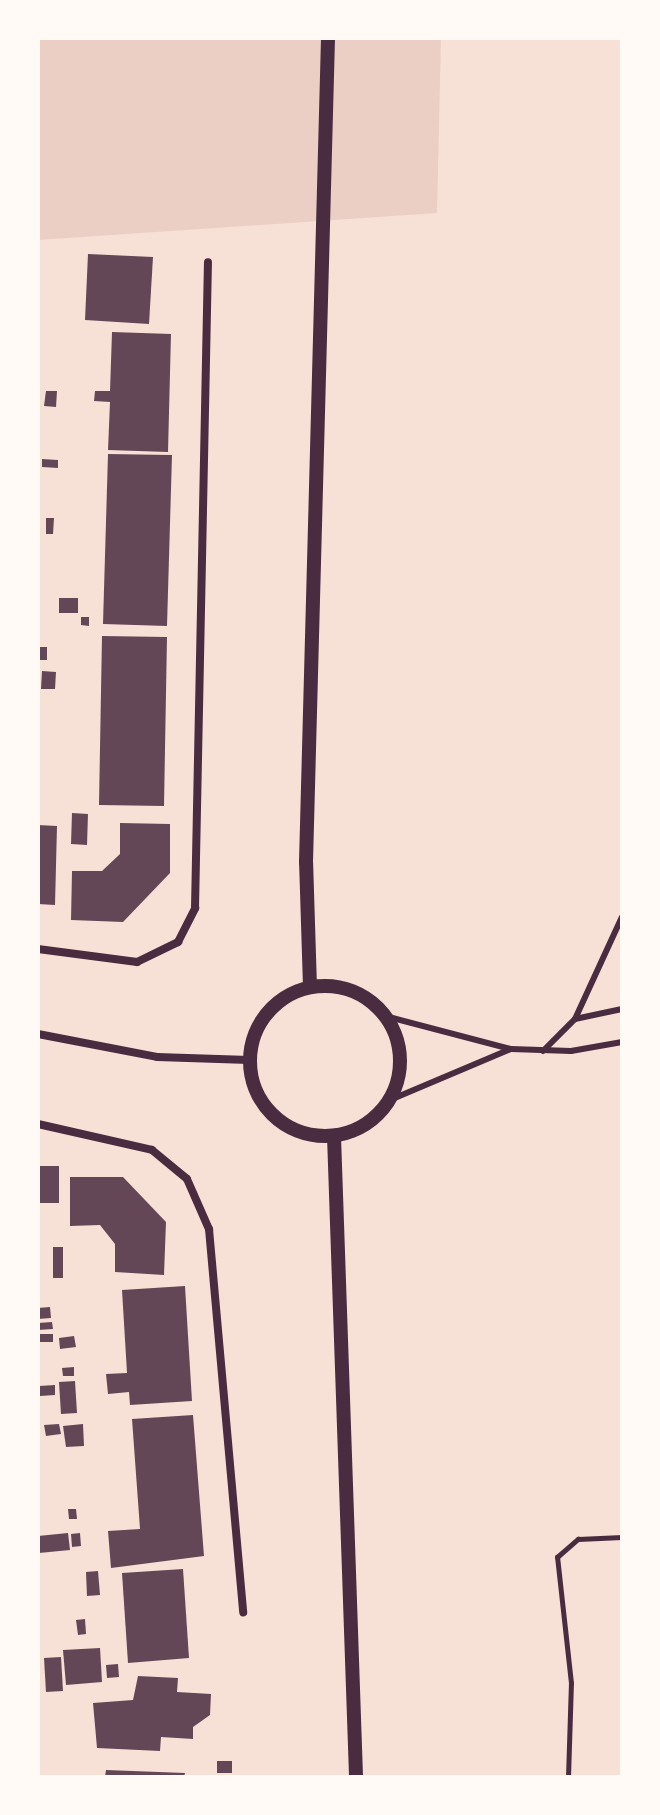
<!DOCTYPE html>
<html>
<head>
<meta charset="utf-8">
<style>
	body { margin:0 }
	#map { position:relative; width:660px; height:1815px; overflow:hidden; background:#f7e1d7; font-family:"Fira Sans Condensed",sans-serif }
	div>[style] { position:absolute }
	.green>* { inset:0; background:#ebcfc5 }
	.building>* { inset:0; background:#644757 }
	.path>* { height:5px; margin:-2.5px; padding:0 2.5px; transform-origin:2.5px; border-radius:2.5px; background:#4a2c40 }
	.service>* { height:6px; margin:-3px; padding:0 3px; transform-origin:3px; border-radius:3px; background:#4a2c40 }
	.minor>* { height:8px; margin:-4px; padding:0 4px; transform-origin:4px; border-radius:4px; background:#4a2c40 }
	.tertiary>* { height:14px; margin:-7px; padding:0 7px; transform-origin:7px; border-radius:7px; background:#4a2c40 }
	.tertiary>.ring { margin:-7px; padding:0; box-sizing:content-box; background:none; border:14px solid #4a2c40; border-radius:50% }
	span { translate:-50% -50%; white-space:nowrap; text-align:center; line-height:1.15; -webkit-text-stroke:6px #fffaf5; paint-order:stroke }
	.frame { position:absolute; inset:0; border:40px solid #fffaf5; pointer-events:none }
</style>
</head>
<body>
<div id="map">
	<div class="green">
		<div style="clip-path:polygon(38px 38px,441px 38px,437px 213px,38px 240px)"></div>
	</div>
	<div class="building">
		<div style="clip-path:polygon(88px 254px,153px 257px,149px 324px,85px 320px)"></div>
		<div style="clip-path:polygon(112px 332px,171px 334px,168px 452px,108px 450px,110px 402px,94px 401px,95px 391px,110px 391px)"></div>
		<div style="clip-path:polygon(46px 391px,57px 391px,56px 407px,44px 406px)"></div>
		<div style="clip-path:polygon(108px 454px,172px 455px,167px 626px,103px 624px)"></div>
		<div style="clip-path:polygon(42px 459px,58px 460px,58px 468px,42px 467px)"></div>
		<div style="clip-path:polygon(46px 518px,54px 518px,53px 534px,46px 534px)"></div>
		<div style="clip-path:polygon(59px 598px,78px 598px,78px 613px,59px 613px)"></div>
		<div style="clip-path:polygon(81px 617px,89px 617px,89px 626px,81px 625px)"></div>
		<div style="clip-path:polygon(102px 636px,167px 637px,164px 806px,99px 805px)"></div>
		<div style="clip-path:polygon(38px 647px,47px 647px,47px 660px,38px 660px)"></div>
		<div style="clip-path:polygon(42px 671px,56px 672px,55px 689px,41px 689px)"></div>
		<div style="clip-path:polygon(72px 813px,88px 814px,87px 845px,71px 844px)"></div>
		<div style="clip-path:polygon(120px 823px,170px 824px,170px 873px,123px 922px,71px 920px,72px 871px,102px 871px,120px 854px)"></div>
		<div style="clip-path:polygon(38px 825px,57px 826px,55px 905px,38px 904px)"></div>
		<div style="clip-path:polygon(38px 1166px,59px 1166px,59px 1203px,38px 1203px)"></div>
		<div style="clip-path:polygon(70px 1177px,123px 1177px,166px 1222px,164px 1275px,115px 1272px,115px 1244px,100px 1225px,70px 1226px)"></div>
		<div style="clip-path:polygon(53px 1247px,63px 1247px,63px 1278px,53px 1278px)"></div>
		<div style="clip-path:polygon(185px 1286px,192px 1401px,130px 1405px,129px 1392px,108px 1394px,106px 1374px,127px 1373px,122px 1290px)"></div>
		<div style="clip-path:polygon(50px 1307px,51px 1318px,38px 1319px,38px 1308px)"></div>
		<div style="clip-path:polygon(52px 1322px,53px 1329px,38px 1330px,38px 1323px)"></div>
		<div style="clip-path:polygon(39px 1334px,53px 1334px,53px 1342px,40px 1342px)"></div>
		<div style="clip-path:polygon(74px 1336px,76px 1347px,60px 1349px,59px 1338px)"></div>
		<div style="clip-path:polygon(74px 1367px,74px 1376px,63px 1376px,62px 1368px)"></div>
		<div style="clip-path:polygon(75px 1381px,77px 1413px,61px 1414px,59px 1382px)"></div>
		<div style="clip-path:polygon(55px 1385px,55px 1395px,40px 1396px,39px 1386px)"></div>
		<div style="clip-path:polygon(193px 1415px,204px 1556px,111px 1568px,108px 1531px,140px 1529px,132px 1419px)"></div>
		<div style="clip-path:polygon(59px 1424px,61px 1434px,46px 1436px,44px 1425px)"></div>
		<div style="clip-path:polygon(83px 1424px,84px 1446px,66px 1447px,63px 1426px)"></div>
		<div style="clip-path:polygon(68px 1509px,76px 1509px,77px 1519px,69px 1519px)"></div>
		<div style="clip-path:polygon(68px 1533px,70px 1550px,39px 1553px,38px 1536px)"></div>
		<div style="clip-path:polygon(80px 1533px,81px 1546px,72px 1547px,71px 1534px)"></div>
		<div style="clip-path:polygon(183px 1569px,189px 1658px,128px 1663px,122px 1573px)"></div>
		<div style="clip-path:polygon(98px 1571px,100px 1595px,87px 1596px,86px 1572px)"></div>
		<div style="clip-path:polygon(85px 1619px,86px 1634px,78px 1635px,76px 1620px)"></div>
		<div style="clip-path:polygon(100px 1648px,102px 1682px,66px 1685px,63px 1650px)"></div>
		<div style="clip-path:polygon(61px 1657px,63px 1691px,46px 1692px,44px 1658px)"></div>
		<div style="clip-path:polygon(118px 1664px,119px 1677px,107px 1678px,106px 1665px)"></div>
		<div style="clip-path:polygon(138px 1676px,178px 1678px,177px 1692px,211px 1694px,210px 1715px,193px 1727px,193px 1739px,161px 1737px,160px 1751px,97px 1748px,93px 1703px,133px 1700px)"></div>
		<div style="clip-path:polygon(217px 1761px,232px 1761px,232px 1773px,217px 1773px)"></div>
		<div style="clip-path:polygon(106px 1770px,185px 1773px,184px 1777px,105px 1777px)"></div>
	</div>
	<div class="path">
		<div style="left:568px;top:1777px;width:94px;rotate:-88.2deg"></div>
		<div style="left:571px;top:1683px;width:127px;rotate:-96.3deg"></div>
		<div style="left:557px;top:1557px;width:28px;rotate:-41deg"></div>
		<div style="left:578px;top:1539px;width:44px;rotate:-2.6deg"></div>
	</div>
	<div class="service">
		<div style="left:385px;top:1016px;width:130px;rotate:14.7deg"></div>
		<div style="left:511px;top:1049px;width:60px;rotate:1.9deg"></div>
		<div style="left:571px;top:1051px;width:52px;rotate:-10deg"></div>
		<div style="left:575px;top:1019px;width:48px;rotate:-12deg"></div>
		<div style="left:543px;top:1051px;width:45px;rotate:-45deg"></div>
		<div style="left:575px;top:1019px;width:112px;rotate:-65.3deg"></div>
		<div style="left:390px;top:1100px;width:131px;rotate:-22.9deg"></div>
	</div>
	<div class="minor">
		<div style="left:38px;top:949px;width:100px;rotate:7.5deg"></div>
		<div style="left:137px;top:962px;width:46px;rotate:-26deg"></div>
		<div style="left:178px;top:942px;width:38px;rotate:-63deg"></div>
		<div style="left:195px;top:908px;width:646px;rotate:-88.85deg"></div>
		<div style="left:38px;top:1034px;width:121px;rotate:10.9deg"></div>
		<div style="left:157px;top:1057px;width:92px;rotate:1.9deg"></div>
		<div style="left:38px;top:1124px;width:117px;rotate:12.8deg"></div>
		<div style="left:152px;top:1150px;width:45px;rotate:39.6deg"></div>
		<div style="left:187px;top:1179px;width:55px;rotate:66.3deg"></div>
		<div style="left:209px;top:1229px;width:385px;rotate:84.9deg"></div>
	</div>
	<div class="tertiary">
		<div class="ring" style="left:250px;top:986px;width:136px;height:136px"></div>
		<div style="left:310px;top:987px;width:125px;rotate:-91.8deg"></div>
		<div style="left:306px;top:862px;width:824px;rotate:-88.47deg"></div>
		<div style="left:334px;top:1136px;width:641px;rotate:88.03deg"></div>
	</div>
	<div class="frame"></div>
</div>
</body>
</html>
